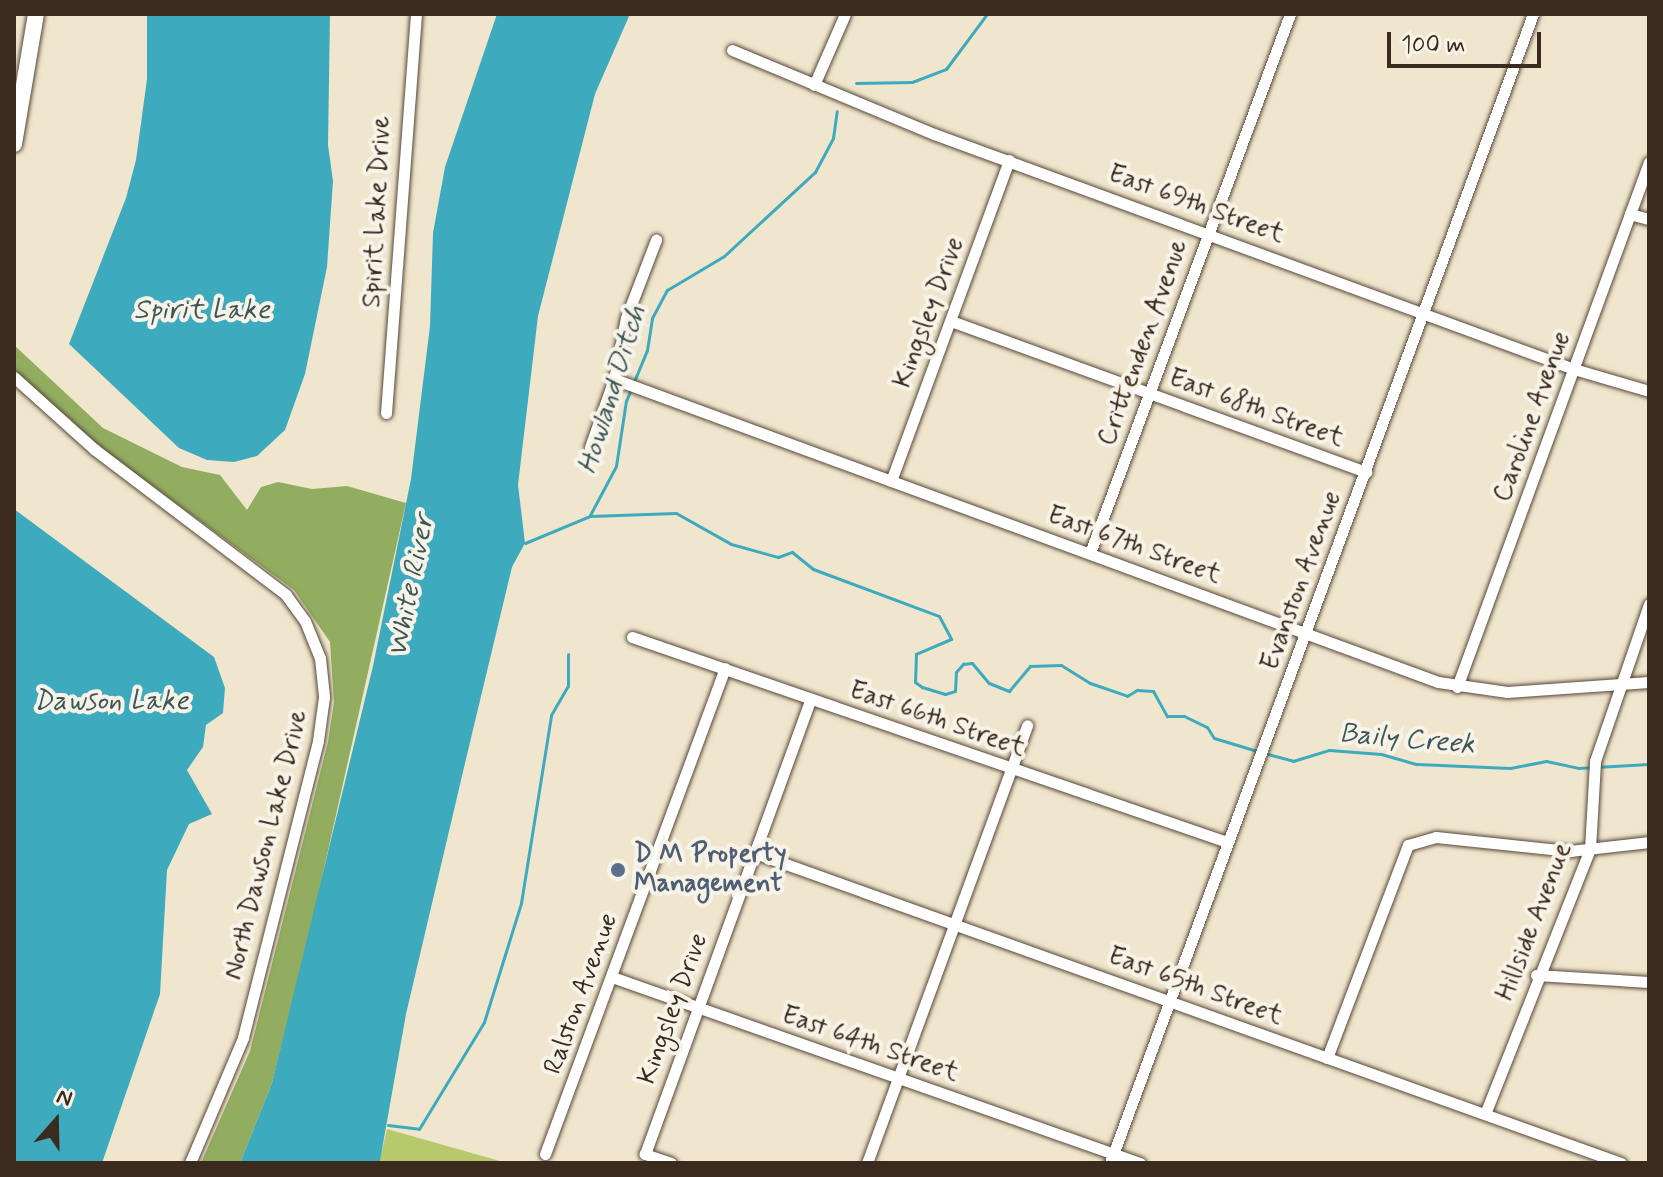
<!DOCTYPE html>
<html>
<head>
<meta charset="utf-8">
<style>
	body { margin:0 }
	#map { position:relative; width:1663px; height:1177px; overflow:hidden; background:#f0e6cd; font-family:Mynerve,sans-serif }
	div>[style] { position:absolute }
	.green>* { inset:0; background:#b8c96c }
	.forest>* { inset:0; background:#92ad60 }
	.water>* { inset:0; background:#3eaabd }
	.stream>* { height:3px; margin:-1.5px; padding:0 1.5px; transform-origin:1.5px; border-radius:1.5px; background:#3eaabd }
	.roads { filter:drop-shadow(0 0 2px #564638) drop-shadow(0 0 2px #564638) }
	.street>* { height:11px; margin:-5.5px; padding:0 5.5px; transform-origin:5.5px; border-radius:5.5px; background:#fff }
	.secondary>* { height:16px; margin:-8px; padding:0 8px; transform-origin:8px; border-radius:8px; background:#fff }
	.dots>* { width:22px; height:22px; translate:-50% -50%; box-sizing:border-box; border:4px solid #f7f3e8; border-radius:50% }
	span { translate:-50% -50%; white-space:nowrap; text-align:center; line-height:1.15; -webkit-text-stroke:8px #f7f3e8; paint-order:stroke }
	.street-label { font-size:26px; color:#3b2a1e }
	.service-label { font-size:26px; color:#4e5e75; font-weight:700 }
	.left { translate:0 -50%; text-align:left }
	.water-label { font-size:28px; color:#3c5756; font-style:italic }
	.frame { position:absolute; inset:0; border:16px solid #3b2a1e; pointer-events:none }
	.north { position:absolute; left:16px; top:1081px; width:80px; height:80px; -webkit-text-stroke:6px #f7f3e8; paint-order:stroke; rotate:20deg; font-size:22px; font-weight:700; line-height:32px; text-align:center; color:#3b2a1e }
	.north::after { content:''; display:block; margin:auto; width:28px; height:36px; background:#3b2a1e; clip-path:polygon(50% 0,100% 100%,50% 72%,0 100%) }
	.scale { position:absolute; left:1387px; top:32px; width:154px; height:36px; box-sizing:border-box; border:4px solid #3b2a1e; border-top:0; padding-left:10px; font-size:24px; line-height:28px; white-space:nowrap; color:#3b2a1e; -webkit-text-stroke:6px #f7f3e8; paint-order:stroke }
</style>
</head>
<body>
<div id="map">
	<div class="green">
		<div style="clip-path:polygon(387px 1129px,507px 1163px,379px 1163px)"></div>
	</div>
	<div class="forest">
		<div style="clip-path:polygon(14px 345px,103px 428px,182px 467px,220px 475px,247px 510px,261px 487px,278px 482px,312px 489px,347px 486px,406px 503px,307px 944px,272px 1083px,240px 1163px,201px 1163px,250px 1051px,328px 742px,334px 702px,330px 642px,294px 590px,109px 454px,14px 372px)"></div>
	</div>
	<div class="water">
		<div style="clip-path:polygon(147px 14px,330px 14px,328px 145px,333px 181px,327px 267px,305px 374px,285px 430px,257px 456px,234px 462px,207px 460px,179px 448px,69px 344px,126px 198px,136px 160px,147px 79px)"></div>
		<div style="clip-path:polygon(497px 14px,630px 14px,595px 94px,538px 316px,518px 485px,525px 543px,512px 567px,466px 759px,406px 1014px,380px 1161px,240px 1163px,272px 1083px,373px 666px,411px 479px,430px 326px,433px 233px,445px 167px)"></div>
		<div style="clip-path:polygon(14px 509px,214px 657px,225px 688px,223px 713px,206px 725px,203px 747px,187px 770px,212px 814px,189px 824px,167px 870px,160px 994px,102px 1163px,14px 1163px)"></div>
	</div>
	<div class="stream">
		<div style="left:856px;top:83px;width:56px;rotate:-1deg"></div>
		<div style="left:912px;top:82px;width:36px;rotate:-21deg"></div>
		<div style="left:946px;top:69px;width:69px;rotate:-53.3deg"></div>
		<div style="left:590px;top:515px;width:55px;rotate:-62deg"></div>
		<div style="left:616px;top:466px;width:66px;rotate:-81.3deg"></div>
		<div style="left:626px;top:401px;width:55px;rotate:-67.6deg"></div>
		<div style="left:647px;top:350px;width:32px;rotate:-81deg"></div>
		<div style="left:652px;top:318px;width:32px;rotate:-62deg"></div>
		<div style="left:667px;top:290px;width:66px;rotate:-30.8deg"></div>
		<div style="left:724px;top:256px;width:124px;rotate:-42.7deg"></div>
		<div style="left:815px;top:172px;width:38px;rotate:-62deg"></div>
		<div style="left:833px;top:138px;width:27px;rotate:-82deg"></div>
		<div style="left:525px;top:543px;width:70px;rotate:-22.6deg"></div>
		<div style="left:590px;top:516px;width:86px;rotate:-2deg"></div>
		<div style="left:676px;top:513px;width:63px;rotate:29.4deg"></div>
		<div style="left:731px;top:544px;width:49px;rotate:15.5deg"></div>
		<div style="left:778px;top:557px;width:15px;rotate:-20deg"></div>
		<div style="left:792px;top:552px;width:27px;rotate:39deg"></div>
		<div style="left:813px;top:569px;width:134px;rotate:20.5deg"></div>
		<div style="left:939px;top:616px;width:26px;rotate:62deg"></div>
		<div style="left:951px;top:639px;width:38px;rotate:157deg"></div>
		<div style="left:916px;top:654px;width:28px;rotate:92deg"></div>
		<div style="left:915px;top:682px;width:9px;rotate:36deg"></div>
		<div style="left:922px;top:687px;width:24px;rotate:17deg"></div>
		<div style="left:945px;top:694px;width:10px;rotate:-17deg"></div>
		<div style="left:955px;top:691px;width:19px;rotate:-87deg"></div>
		<div style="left:956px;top:672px;width:11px;rotate:-49deg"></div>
		<div style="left:963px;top:664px;width:9px;rotate:-6deg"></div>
		<div style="left:972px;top:663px;width:26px;rotate:50deg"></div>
		<div style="left:989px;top:683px;width:22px;rotate:22deg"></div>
		<div style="left:1009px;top:691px;width:33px;rotate:-50deg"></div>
		<div style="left:1030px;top:666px;width:31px;rotate:-2deg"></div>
		<div style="left:1061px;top:665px;width:34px;rotate:32deg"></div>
		<div style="left:1090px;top:683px;width:39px;rotate:19deg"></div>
		<div style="left:1127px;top:696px;width:12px;rotate:-31deg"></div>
		<div style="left:1137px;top:690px;width:16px;rotate:4deg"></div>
		<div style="left:1153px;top:691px;width:29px;rotate:61deg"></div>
		<div style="left:1167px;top:716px;width:17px"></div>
		<div style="left:1184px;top:716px;width:25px;rotate:26deg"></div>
		<div style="left:1207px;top:727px;width:13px;rotate:58deg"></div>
		<div style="left:1214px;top:738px;width:45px;rotate:16.8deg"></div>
		<div style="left:1264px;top:753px;width:30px;rotate:15deg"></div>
		<div style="left:1293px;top:761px;width:38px;rotate:-17deg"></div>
		<div style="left:1329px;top:750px;width:52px;rotate:4.4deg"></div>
		<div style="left:1381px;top:754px;width:37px;rotate:16deg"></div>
		<div style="left:1417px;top:764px;width:93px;rotate:2.5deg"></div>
		<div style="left:1510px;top:768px;width:37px;rotate:-11deg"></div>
		<div style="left:1546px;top:761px;width:33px;rotate:12deg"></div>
		<div style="left:1578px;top:768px;width:71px;rotate:-3.2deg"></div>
		<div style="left:388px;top:1125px;width:31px;rotate:7deg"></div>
		<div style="left:419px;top:1129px;width:125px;rotate:-58.7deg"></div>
		<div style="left:484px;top:1022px;width:125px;rotate:-72.7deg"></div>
		<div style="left:521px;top:903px;width:190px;rotate:-80.9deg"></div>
		<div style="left:551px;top:715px;width:34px;rotate:-60deg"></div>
		<div style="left:568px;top:686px;width:32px;rotate:-90deg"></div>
	</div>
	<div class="roads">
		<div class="street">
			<div style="left:732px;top:50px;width:219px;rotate:22.6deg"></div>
			<div style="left:934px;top:134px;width:682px;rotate:20.16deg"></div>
			<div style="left:1574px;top:369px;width:78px;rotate:16.3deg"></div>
			<div style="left:814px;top:85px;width:77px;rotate:-66.4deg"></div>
			<div style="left:1630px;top:214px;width:20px;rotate:15deg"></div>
			<div style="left:951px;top:321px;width:442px;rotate:20deg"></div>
			<div style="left:14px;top:377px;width:108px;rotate:42deg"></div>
			<div style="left:94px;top:449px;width:241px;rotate:37.2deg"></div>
			<div style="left:286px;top:595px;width:32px;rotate:54deg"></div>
			<div style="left:305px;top:621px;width:40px;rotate:68deg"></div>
			<div style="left:320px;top:658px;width:39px;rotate:84deg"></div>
			<div style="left:324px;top:697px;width:44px;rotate:97.8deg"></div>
			<div style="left:318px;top:741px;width:306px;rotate:104.2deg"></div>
			<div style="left:243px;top:1038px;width:136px;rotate:113deg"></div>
			<div style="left:614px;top:379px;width:878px;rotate:20.19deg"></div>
			<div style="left:1438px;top:682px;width:70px;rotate:8.2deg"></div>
			<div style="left:1507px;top:692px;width:142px;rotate:-4deg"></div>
			<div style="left:386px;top:413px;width:400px;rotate:-85.7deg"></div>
			<div style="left:590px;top:447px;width:72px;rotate:-70.6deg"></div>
			<div style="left:614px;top:379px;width:62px;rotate:-78.9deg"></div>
			<div style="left:626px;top:318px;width:84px;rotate:-69deg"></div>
			<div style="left:891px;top:481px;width:342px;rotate:-69.8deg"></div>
			<div style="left:1090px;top:553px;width:575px;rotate:-69.64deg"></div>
			<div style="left:632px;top:637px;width:629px;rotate:19.01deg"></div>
			<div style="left:1457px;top:687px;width:559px;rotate:-69.91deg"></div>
			<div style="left:755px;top:853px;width:920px;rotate:19.7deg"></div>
			<div style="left:1536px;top:975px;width:113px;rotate:3.5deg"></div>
			<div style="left:612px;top:977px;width:560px;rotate:19.41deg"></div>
			<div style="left:1327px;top:1058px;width:228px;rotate:-69.2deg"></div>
			<div style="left:1408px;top:845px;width:29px;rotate:-16deg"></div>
			<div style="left:1436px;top:837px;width:135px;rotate:6deg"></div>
			<div style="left:1570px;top:851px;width:80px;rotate:-6.5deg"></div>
			<div style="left:1485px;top:1114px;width:285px;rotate:-68.4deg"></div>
			<div style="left:1590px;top:849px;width:88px;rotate:-86.7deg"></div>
			<div style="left:1595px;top:761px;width:166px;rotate:-71deg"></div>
			<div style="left:545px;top:1154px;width:518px;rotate:-69.68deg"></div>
			<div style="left:671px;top:1163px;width:28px;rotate:-161deg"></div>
			<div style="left:645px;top:1154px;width:484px;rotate:-70deg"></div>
			<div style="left:867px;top:1163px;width:466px;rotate:-69.9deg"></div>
			<div style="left:1110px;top:1163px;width:1224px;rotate:-69.79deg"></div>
		</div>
		<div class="secondary">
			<div style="left:14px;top:144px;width:132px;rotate:-80.4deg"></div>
		</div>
	</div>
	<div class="dots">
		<div style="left:618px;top:870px;background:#5c6f8a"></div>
	</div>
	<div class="street-label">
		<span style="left:1196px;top:205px;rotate:20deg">East 69th Street</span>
		<span style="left:378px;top:212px;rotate:-87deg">Spirit Lake Drive</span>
		<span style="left:930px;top:313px;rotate:-70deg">Kingsley Drive</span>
		<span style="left:1144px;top:343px;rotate:-70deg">Crittenden Avenue</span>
		<span style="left:1256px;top:409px;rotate:20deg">East 68th Street</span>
		<span style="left:1533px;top:417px;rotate:-70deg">Caroline Avenue</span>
		<span style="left:1134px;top:546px;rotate:20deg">East 67th Street</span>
		<span style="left:1302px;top:581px;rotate:-70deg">Evanston Avenue</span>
		<span style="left:937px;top:720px;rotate:19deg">East 66th Street</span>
		<span style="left:267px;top:845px;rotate:-76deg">North Dawson Lake Drive</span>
		<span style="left:1535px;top:922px;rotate:-69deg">Hillside Avenue</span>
		<span style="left:1195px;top:987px;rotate:20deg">East 65th Street</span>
		<span style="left:582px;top:994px;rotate:-70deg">Ralston Avenue</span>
		<span style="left:674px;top:1009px;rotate:-70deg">Kingsley Drive</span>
		<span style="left:870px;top:1045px;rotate:19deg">East 64th Street</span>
	</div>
	<div class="service-label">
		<span class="left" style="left:634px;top:870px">D M Property<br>Management</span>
	</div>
	<div class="water-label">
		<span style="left:202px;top:311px">Spirit Lake</span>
		<span style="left:613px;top:390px;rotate:-73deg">Howland Ditch</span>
		<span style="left:412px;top:586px;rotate:-79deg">White River</span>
		<span style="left:111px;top:702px">Dawson Lake</span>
		<span style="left:1407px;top:740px;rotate:5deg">Baily Creek</span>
	</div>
	<div class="frame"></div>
	<div class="north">N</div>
	<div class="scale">100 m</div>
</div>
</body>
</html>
